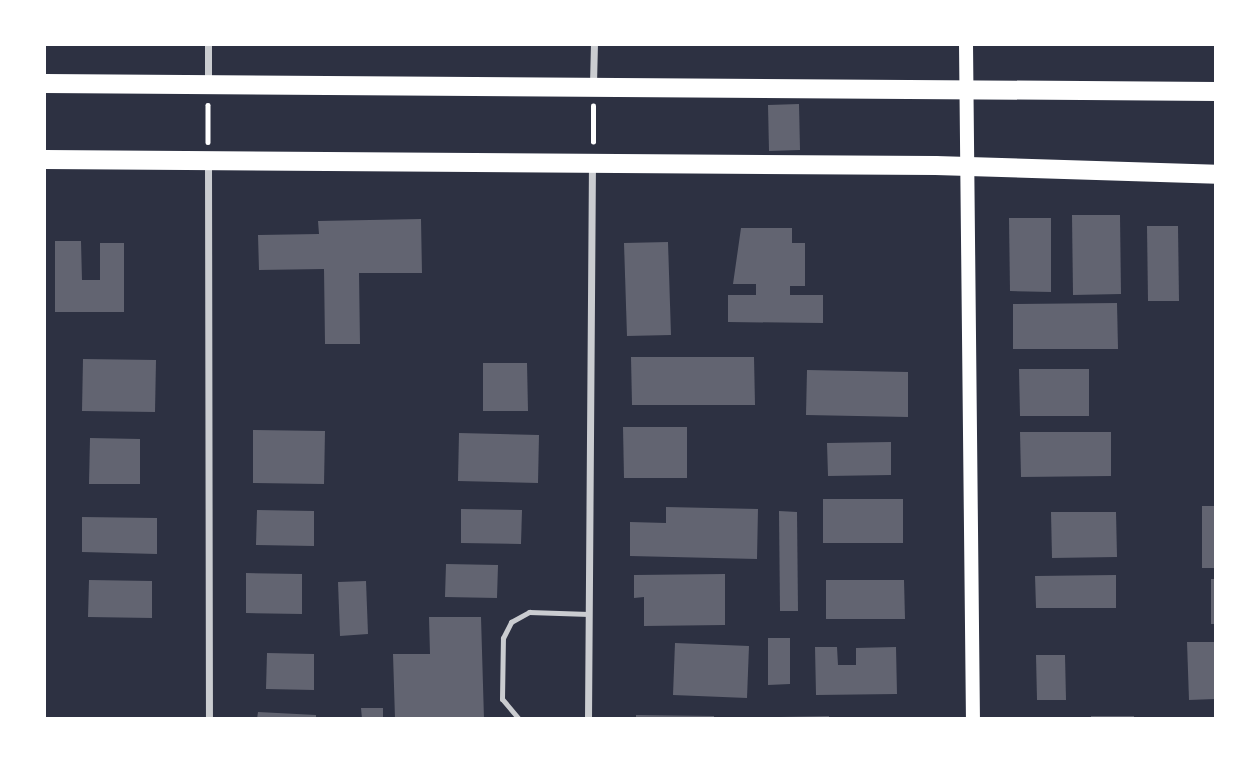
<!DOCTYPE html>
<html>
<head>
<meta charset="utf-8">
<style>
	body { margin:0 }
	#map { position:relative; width:1260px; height:763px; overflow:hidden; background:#2d3142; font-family:Raleway,sans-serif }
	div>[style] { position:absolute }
	.building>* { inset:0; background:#626471 }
	.path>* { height:4.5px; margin:-2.25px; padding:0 2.25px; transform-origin:2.25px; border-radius:2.25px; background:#fff }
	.service>* { height:5px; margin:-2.5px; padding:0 2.5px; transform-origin:2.5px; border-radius:2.5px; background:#caccd0 }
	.minor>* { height:7px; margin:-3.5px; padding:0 3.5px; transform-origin:3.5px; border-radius:3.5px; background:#caccd0 }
	.secondary>* { height:14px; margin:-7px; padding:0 7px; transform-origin:7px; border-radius:7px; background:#fff }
	.trunk>* { height:19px; margin:-9.5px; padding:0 9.5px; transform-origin:9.5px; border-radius:9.5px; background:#fff }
	span { translate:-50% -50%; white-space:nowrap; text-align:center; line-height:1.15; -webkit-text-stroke:7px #fff; paint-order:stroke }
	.frame { position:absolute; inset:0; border:46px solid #fff; pointer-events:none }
</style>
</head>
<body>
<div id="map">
	<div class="building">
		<div style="clip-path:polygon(799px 104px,800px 150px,769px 151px,768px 105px)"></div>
		<div style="clip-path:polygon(1072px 215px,1120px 215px,1121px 294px,1073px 295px)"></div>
		<div style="clip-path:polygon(1009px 218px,1051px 218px,1051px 292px,1010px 291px)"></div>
		<div style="clip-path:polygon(421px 219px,422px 273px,359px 273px,360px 344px,325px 344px,324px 269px,259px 270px,258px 235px,319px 234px,318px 221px)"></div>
		<div style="clip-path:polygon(1147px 226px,1178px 226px,1179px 301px,1148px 301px)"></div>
		<div style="clip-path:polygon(741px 228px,792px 228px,792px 243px,805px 243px,805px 286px,790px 286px,790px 295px,823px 295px,823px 323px,728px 322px,728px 295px,756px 295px,756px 284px,733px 284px)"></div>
		<div style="clip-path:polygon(55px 241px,81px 241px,82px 280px,100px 280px,100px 243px,124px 243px,124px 312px,55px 312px)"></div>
		<div style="clip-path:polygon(668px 242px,671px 335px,627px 336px,624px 243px)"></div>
		<div style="clip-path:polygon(1117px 303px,1118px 349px,1013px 349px,1013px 304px)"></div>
		<div style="clip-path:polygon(631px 357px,754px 357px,755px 405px,632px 405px)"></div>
		<div style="clip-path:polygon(83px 359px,156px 360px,155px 412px,82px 411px)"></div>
		<div style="clip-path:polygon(483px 363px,527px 363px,528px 411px,483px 411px)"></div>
		<div style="clip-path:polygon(1019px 369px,1089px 369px,1089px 416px,1020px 416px)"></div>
		<div style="clip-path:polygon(807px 370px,908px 372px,908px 417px,806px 415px)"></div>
		<div style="clip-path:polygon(623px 427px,687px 427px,687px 478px,624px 478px)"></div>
		<div style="clip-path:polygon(253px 430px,325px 431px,324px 484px,253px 483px)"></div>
		<div style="clip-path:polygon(1020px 432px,1111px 432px,1111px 476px,1021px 477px)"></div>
		<div style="clip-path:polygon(459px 433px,539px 435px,538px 483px,458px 481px)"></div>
		<div style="clip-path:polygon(90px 438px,140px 439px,140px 484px,89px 484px)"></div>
		<div style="clip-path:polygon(891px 442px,891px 475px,828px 476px,827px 443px)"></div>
		<div style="clip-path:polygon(823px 499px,903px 499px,903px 543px,823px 543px)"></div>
		<div style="clip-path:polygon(1202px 506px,1216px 506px,1216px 568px,1202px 568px)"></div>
		<div style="clip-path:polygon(666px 507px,758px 509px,757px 559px,630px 556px,630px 522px,666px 523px)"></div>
		<div style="clip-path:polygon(461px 509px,522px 510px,521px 544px,461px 543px)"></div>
		<div style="clip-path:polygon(257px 510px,314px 511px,314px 546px,256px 545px)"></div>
		<div style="clip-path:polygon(779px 511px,797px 512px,798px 611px,780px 611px)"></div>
		<div style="clip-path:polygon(1051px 512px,1116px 512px,1117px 557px,1052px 558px)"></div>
		<div style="clip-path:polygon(82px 517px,157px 518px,157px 554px,82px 552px)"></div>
		<div style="clip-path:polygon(446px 564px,498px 565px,497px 598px,445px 597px)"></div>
		<div style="clip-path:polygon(246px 573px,302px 574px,302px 614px,246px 613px)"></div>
		<div style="clip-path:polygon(725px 574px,725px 625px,644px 626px,644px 597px,634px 598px,634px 575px)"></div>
		<div style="clip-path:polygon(1116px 575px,1116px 608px,1036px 608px,1035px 576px)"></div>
		<div style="clip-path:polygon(1211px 579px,1216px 579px,1216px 624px,1211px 624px)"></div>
		<div style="clip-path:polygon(89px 580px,152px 581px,152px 618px,88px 617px)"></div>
		<div style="clip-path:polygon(826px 580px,904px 580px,905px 619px,826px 619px)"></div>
		<div style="clip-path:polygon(366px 581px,368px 634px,340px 636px,338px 582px)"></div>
		<div style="clip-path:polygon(429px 617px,481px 617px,484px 719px,395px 719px,393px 654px,430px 654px)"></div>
		<div style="clip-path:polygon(768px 638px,790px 638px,790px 684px,768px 685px)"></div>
		<div style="clip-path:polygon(1187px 642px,1216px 642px,1215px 699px,1189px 700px)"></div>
		<div style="clip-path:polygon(675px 643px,749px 646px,747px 698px,673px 695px)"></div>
		<div style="clip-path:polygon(815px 647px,837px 647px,838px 665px,856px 665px,856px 648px,896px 647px,897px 694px,816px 695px)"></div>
		<div style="clip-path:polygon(267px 653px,314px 654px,314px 690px,266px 689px)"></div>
		<div style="clip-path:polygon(1036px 655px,1065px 655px,1066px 700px,1037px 700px)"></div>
		<div style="clip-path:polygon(361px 708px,383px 708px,383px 719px,362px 719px)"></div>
		<div style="clip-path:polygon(258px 712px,316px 715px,316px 719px,257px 719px)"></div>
		<div style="clip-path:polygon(636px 715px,714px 716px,714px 719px,636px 719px)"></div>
		<div style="clip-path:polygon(829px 716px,829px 719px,780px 719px,780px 717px)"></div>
		<div style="clip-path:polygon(1091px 716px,1134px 716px,1134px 719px,1091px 719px)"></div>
	</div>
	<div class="path">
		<div style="left:208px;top:105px;width:37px;rotate:90deg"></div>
		<div style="left:593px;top:142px;width:36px;rotate:-90deg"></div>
	</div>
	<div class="service">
		<div style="left:519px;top:719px;width:26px;rotate:-130deg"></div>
		<div style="left:502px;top:699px;width:61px;rotate:-89.1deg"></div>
		<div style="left:503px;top:638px;width:18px;rotate:-63deg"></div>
		<div style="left:511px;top:622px;width:21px;rotate:-29deg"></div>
		<div style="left:529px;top:612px;width:60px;rotate:1.9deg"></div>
	</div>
	<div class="minor">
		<div style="left:208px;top:82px;width:38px;rotate:-90deg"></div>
		<div style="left:593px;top:84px;width:40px;rotate:-88.6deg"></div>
		<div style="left:208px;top:162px;width:557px;rotate:89.9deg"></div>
		<div style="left:588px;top:719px;width:555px;rotate:-89.59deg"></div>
	</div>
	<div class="secondary">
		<div style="left:966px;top:44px;width:675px;rotate:89.41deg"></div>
	</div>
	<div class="trunk">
		<div style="left:44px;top:83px;width:1172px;rotate:0.39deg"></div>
		<div style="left:44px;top:159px;width:891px;rotate:0.39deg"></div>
		<div style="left:935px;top:165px;width:281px;rotate:1.8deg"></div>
	</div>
	<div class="frame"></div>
</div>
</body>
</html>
